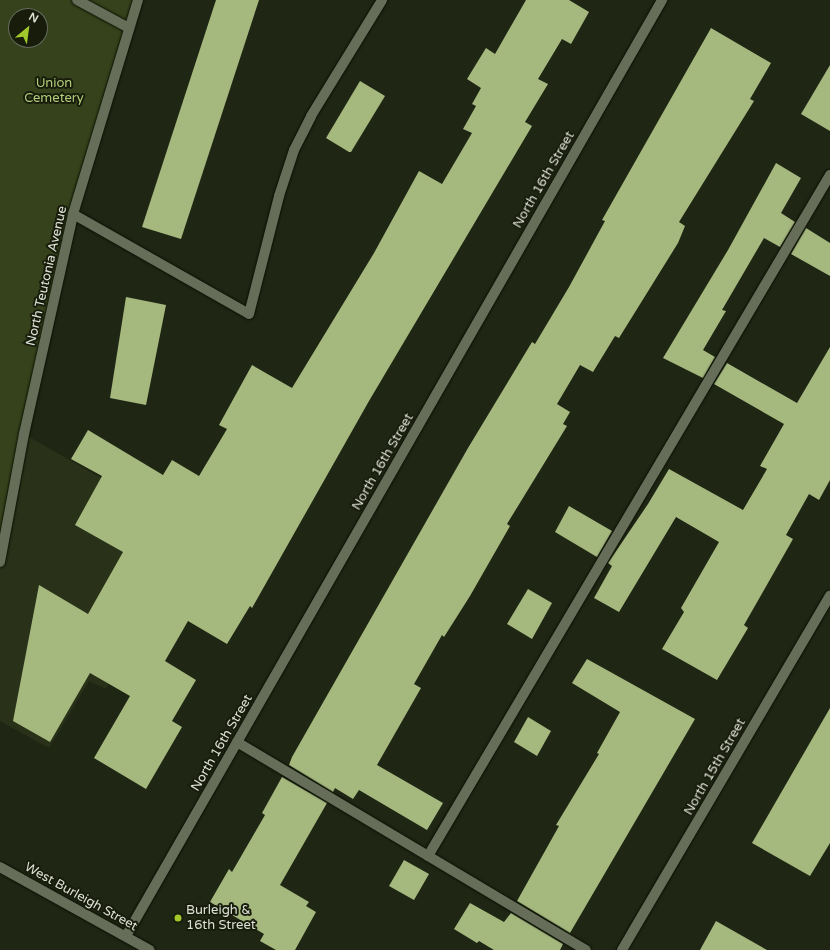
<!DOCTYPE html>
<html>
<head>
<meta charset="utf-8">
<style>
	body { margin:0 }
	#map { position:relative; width:830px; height:950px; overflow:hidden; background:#202614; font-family:"Varela Round",sans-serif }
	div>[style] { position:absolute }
	.built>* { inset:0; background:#293119 }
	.green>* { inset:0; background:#36421b }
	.building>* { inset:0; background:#a5b97f }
	.roads { filter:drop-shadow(0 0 1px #0a0f02) drop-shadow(0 0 1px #0a0f02) }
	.lane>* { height:10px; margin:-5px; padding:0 5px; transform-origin:5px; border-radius:5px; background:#666d59 }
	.street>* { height:10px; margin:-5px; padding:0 5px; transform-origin:5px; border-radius:5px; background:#666d59 }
	.secondary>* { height:10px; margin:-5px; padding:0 5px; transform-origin:5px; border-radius:5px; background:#666d59 }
	.dots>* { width:11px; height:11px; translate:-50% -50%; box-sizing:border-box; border:2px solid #171c0b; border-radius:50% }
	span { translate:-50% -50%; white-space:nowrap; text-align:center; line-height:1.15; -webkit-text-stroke:4px #171c0b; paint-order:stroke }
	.park-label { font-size:13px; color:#b2cd7b }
	.street-label { font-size:13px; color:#dce0d5 }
	.poi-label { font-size:13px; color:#dce0d5 }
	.left { translate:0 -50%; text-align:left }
	.north { position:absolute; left:8px; top:8px; width:40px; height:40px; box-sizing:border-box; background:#171c0b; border:1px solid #666a5c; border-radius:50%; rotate:29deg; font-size:11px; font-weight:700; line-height:16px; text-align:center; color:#dce0d5 }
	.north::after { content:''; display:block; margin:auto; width:14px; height:18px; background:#a1c92b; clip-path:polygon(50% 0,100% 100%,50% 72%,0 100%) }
</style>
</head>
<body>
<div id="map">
	<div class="built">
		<div style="clip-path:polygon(24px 434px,220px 546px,175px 564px,106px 689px,89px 681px,49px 748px,0 721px,0 562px)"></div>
	</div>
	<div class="green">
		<div style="clip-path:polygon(evenodd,0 0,138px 0,73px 214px,0 562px,0 0,16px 16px,40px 16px,40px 40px,16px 40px,16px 16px)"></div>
	</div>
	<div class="building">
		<div style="clip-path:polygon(216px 0,259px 0,181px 239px,142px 227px)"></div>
		<div style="clip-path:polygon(526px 0,569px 0,589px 12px,571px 44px,562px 39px,538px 79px,548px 84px,525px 122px,532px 126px,369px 401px,252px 608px,250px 606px,227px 644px,188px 621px,165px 661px,196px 680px,172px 721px,182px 727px,146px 789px,94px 758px,130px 696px,90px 673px,50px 742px,13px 721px,39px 585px,88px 614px,123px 552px,75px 525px,102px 476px,71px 459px,88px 430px,163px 475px,172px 460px,199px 476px,227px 429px,219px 425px,252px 365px,292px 388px,374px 253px,419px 171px,442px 184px,472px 133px,463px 129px,476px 106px,472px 104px,481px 88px,467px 79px,486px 48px,495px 54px)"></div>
		<div style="clip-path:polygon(711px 28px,771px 63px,750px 99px,754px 101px,679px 222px,685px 226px,678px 243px,619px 338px,615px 336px,593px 372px,580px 365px,557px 404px,570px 412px,563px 424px,567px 426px,507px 524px,510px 526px,470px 596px,444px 637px,442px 635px,414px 684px,421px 688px,377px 765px,443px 803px,427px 830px,359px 790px,353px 799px,335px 788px,333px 792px,289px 765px,292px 757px,468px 448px,532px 342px,535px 344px,569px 287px,605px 221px,602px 220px)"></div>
		<div style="clip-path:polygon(830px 65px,830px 131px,801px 114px)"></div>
		<div style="clip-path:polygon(360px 81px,385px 96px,351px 152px,349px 152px,326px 138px)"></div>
		<div style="clip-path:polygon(776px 163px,801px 178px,781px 213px,795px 222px,780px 247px,764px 238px,722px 310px,726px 311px,703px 350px,715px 357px,703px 378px,663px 358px,728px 250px)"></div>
		<div style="clip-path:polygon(806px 228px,830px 243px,830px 276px,791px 254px)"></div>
		<div style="clip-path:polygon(126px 297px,166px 305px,146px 405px,110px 398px)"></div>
		<div style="clip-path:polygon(830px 347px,830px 480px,819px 500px,809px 494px,786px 535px,793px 539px,744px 625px,748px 628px,717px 680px,662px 649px,684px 612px,681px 608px,719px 542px,676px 517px,619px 612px,594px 598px,612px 566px,608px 563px,648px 504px,669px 469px,743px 510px,767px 469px,760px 466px,784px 424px,714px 384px,727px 363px,797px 403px)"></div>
		<div style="clip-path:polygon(569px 506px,612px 531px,597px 557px,555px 532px)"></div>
		<div style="clip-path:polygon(528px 589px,552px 603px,532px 639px,507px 624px)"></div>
		<div style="clip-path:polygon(587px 659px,695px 719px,570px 933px,517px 901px,559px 826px,556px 825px,599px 754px,597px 753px,620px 712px,572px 683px)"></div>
		<div style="clip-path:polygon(830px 708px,830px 843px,810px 876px,752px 843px)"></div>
		<div style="clip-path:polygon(528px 717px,551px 731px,537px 756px,514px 742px)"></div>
		<div style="clip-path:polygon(282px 777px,327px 803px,280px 885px,309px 902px,306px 906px,316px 912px,295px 950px,276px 950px,260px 941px,264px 934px,210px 902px,229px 869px,232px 872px,265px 815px,262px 813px)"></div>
		<div style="clip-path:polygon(404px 860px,429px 874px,414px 900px,389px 886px)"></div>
		<div style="clip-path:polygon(470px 903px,504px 922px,511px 913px,563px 944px,560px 950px,494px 950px,479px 941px,477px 943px,454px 929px)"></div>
		<div style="clip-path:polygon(716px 921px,767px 950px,700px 950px)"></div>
	</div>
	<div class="roads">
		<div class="lane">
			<div style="left:77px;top:0;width:59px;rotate:28.3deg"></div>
			<div style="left:73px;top:214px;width:202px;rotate:29.6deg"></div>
			<div style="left:249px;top:314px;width:122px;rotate:-75.7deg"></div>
			<div style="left:279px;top:196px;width:48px;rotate:-71.9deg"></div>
			<div style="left:294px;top:150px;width:38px;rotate:-63deg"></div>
			<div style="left:311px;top:116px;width:136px;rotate:-58.5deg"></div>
			<div style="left:237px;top:742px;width:406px;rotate:30.8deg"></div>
			<div style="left:428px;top:856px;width:791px;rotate:-59.45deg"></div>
		</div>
		<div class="street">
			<div style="left:126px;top:936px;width:1079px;rotate:-60.2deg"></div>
			<div style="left:622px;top:950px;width:411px;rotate:-59.6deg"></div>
		</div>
		<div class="secondary">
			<div style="left:0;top:562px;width:130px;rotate:-79.4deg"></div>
			<div style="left:24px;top:434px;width:225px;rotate:-77.4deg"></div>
			<div style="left:73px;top:214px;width:224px;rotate:-73.1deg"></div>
			<div style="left:0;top:867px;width:171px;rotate:29deg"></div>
		</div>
	</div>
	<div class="dots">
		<div style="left:178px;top:918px;background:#a1c92b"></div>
	</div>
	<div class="park-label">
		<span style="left:54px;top:91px">Union<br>Cemetery</span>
	</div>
	<div class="street-label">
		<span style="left:544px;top:180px;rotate:-60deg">North 16th Street</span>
		<span style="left:47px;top:276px;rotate:-77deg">North Teutonia Avenue</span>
		<span style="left:383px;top:462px;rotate:-60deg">North 16th Street</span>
		<span style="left:222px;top:743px;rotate:-60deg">North 16th Street</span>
		<span style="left:715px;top:767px;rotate:-60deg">North 15th Street</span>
		<span style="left:81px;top:897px;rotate:29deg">West Burleigh Street</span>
	</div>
	<div class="poi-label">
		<span class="left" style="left:186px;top:918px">Burleigh &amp;<br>16th Street</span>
	</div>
	<div class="north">N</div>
</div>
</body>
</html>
